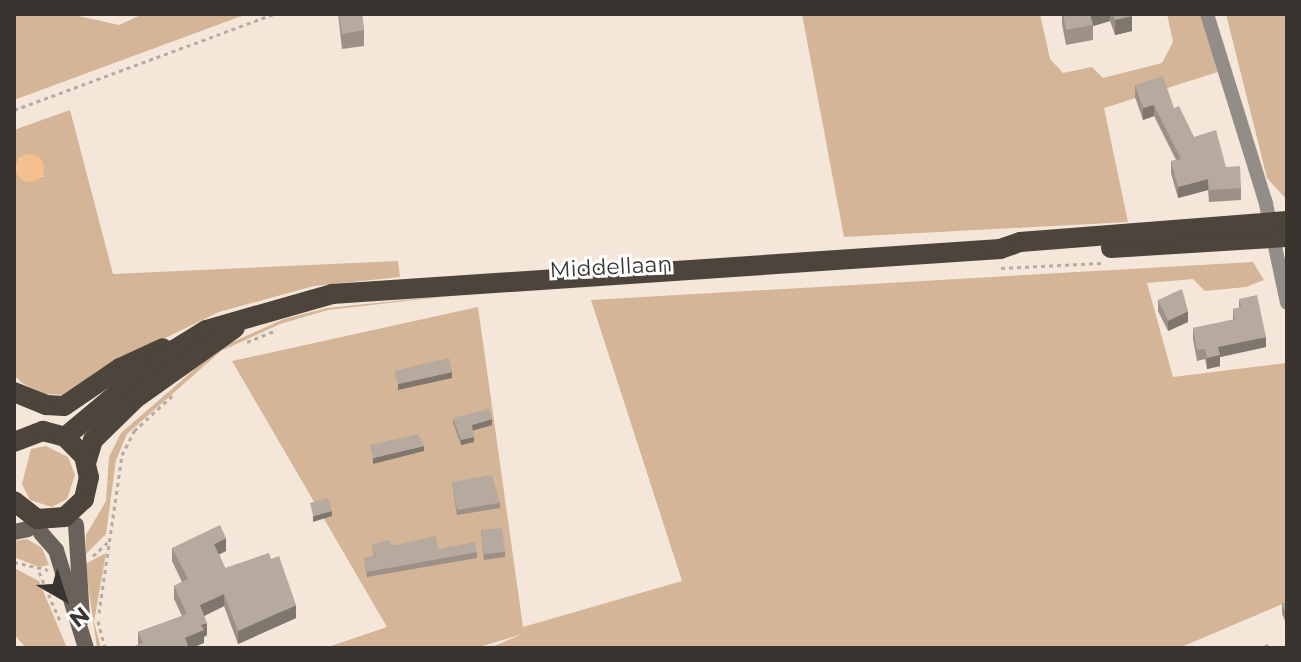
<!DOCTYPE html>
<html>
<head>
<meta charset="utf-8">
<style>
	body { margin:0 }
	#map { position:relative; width:1301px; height:662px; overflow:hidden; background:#f4e6d9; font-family:Montserrat,sans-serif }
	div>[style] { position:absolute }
	.green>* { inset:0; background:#d4b597 }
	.water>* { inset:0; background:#f4c08d }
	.round { border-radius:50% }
	.path>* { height:3px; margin-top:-1.5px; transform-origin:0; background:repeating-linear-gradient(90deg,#b6aba1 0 4px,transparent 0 8px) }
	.street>* { height:14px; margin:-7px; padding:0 7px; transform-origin:7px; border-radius:7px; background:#938d88 }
	.secondary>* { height:16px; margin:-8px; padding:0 8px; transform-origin:8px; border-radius:8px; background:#6a625a }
	.primary>* { height:20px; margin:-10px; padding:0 10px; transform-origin:10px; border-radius:10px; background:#4d443b }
	.wall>* { inset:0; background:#9d9187 }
	.shaded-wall>* { inset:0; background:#7f766e }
	.building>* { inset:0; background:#b6a99d }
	span { translate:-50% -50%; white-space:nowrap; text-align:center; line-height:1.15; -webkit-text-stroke:6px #fff; paint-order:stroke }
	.street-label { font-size:22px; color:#39342f }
	.frame { position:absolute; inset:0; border:16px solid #39342f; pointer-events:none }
	.north { position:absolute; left:24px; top:558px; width:80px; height:80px; -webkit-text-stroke:6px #fff; paint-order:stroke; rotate:141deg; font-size:22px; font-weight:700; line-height:32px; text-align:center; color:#39342f }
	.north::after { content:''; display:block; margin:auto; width:28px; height:36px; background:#39342f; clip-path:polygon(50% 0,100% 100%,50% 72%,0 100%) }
</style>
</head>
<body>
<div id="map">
	<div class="green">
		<div style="clip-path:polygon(14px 14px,70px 14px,119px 25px,143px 14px,247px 14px,14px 100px)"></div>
		<div style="clip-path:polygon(802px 14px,1040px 14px,1050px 59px,1063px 73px,1092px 67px,1103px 78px,1162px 63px,1173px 42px,1167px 14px,1200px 14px,1218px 72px,1104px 108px,1128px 222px,844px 237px)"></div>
		<div style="clip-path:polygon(1226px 14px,1287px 14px,1287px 200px,1267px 178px)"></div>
		<div style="clip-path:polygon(evenodd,70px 110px,113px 274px,398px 261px,400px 277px,314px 286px,219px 312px,99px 370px,64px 395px,44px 394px,22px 383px,14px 375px,14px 130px,70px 110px,32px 155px,39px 158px,43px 177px,21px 176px,17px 170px,19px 158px,32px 155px)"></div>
		<div style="clip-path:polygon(1253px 262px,1264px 280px,1246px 287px,1205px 291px,1193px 279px,1147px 283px,1173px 377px,1287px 363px,1287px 602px,1179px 648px,490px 648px,522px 634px,476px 648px,325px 648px,387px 627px,232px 361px,478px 307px,523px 627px,682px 581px,591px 300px)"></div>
		<div style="clip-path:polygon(484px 292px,328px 310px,280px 324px,221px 351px,127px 434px,116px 460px,106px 534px,86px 554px,86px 535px,106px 501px,109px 457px,121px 433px,219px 348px,284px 319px,327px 308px)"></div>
		<div style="clip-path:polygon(46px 446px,68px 457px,75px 475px,67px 499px,52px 507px,30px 500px,22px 484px,31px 449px)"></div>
		<div style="clip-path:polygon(27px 539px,42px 548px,49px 565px,39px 567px,14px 557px,14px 541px)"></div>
		<div style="clip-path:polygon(106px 553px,94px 622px,101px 648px,97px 648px,85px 564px)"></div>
		<div style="clip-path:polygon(14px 568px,39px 581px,67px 648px,26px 648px,14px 634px)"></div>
	</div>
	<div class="water">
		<div class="round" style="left:16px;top:154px;width:28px;height:28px"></div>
	</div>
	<div class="path">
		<div style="left:14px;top:110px;width:276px;rotate:-20.3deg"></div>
		<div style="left:1001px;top:268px;width:100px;rotate:-2.9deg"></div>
		<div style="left:247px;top:342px;width:32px;rotate:-22deg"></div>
		<div style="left:93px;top:556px;width:21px;rotate:-43deg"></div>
		<div style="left:14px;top:562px;width:35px;rotate:13deg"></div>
		<div style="left:39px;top:572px;width:56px;rotate:66.7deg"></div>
		<div style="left:99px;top:613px;width:160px;rotate:-81.7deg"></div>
		<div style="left:122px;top:455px;width:27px;rotate:-63deg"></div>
		<div style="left:134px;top:431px;width:53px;rotate:-42.7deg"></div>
		<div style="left:98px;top:621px;width:28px;rotate:75deg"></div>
	</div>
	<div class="street">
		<div style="left:1207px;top:14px;width:199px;rotate:72.7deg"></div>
		<div style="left:1266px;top:204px;width:101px;rotate:78deg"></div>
	</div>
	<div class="secondary">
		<div style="left:76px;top:525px;width:94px;rotate:86.3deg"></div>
		<div style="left:14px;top:532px;width:14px;rotate:-12deg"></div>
		<div style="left:41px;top:533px;width:23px;rotate:49deg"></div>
		<div style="left:56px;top:550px;width:102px;rotate:73deg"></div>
	</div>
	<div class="primary">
		<div style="left:1111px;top:248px;width:176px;rotate:-3.6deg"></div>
		<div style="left:14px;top:392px;width:35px;rotate:22deg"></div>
		<div style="left:46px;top:405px;width:18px;rotate:3deg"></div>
		<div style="left:64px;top:406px;width:68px;rotate:-34.2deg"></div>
		<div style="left:120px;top:368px;width:47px;rotate:-24.9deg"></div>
		<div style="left:65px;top:437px;width:119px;rotate:-39.9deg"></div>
		<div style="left:156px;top:361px;width:59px;rotate:-31.8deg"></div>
		<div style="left:206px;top:330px;width:131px;rotate:-15.9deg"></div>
		<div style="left:332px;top:294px;width:670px;rotate:-3.85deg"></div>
		<div style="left:1000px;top:249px;width:21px;rotate:-19deg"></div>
		<div style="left:1020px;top:242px;width:268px;rotate:-4.5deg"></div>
		<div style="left:14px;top:442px;width:31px;rotate:-21deg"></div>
		<div style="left:43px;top:431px;width:23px;rotate:15deg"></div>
		<div style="left:65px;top:437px;width:27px;rotate:45deg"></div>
		<div style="left:84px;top:456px;width:22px;rotate:77deg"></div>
		<div style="left:89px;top:477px;width:23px;rotate:103deg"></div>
		<div style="left:84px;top:499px;width:26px;rotate:137deg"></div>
		<div style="left:65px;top:517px;width:28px;rotate:176deg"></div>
		<div style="left:37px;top:519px;width:29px;rotate:-142deg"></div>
		<div style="left:86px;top:463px;width:24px;rotate:-73deg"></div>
		<div style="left:93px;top:440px;width:60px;rotate:-44.3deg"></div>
		<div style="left:136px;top:398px;width:121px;rotate:-35.3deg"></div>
	</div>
	<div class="wall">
		<div style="clip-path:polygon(338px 14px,362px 14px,364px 30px,364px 46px,342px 49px)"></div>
		<div style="clip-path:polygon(1062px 14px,1131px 14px,1132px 31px,1115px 35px,1110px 21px,1093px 26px,1093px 40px,1066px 45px,1062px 24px)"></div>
		<div style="clip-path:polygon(1135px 85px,1174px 108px,1194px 137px,1226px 167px,1241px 188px,1241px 200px,1209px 202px,1208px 190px,1178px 198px,1171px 173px,1171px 161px,1176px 160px,1154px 116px,1143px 120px,1135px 97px)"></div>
		<div style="clip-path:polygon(1239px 299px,1266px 347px,1220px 357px,1220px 366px,1207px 369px,1205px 359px,1197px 361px,1193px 339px,1193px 328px,1233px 320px,1233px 309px,1239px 308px)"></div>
		<div style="clip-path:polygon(1158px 300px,1188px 322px,1168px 331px,1158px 311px)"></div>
		<div style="clip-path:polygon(453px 418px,492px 425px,473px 430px,474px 442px,461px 445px,453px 423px)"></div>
		<div style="clip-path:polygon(452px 482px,500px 503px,500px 508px,457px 515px)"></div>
		<div style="clip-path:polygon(481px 530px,505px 552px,505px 557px,484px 560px)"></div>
		<div style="clip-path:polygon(372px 544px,477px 552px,477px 558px,367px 577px,364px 558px,374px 556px)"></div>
		<div style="clip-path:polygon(172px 548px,226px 551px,219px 554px,225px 568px,296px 618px,238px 644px,224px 606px,204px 616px,207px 635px,204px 637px,204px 643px,138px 645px,138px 632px,182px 616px,174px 599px,174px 586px,182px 582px,172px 561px)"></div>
		<div style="clip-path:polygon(1287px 602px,1287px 625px,1282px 614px,1282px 604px)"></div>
	</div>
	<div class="shaded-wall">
		<div style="clip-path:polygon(1090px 14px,1110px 14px,1110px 21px,1093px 26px)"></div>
		<div style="clip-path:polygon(1132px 16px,1132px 31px,1115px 35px,1115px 20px)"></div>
		<div style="clip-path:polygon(1154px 105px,1154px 116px,1143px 120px,1143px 108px)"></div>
		<div style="clip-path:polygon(1208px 179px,1208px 190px,1178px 198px,1178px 187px)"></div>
		<div style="clip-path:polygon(1188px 311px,1188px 322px,1168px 331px,1168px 321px)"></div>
		<div style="clip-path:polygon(1266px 337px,1266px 347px,1220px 357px,1220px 366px,1207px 369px,1207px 358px,1218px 347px)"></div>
		<div style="clip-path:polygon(452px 372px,452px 378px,398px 390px,398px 384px)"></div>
		<div style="clip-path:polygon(492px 419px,492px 425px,472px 431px,472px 425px)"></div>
		<div style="clip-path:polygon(474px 437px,474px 442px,461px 445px,461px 440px)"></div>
		<div style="clip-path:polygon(424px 446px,424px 451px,373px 464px,373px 458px)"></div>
		<div style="clip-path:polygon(332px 511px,332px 516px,313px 522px,313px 516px)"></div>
		<div style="clip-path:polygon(226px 538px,226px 551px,214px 557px,214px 544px)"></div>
		<div style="clip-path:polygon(224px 594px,224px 606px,200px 618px,200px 605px)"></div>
		<div style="clip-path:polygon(296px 605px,296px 618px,238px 644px,238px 631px)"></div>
		<div style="clip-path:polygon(207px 623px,207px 635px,204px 637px,204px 643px,192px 648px,185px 648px,185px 638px,201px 625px)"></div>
	</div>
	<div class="building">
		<div style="clip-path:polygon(339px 14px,362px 14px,364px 30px,342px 34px)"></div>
		<div style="clip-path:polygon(1063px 14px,1090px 14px,1093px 25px,1066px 30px)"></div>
		<div style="clip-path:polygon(1113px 14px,1131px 14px,1132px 16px,1115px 20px)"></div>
		<div style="clip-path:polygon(1163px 76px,1174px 108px,1179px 106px,1194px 137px,1216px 130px,1226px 167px,1240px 166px,1241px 188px,1209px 190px,1208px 179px,1178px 187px,1171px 161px,1181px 159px,1154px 105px,1143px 108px,1135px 85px)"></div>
		<div style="clip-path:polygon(1182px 289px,1188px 311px,1168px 321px,1158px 300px)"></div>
		<div style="clip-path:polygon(1257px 295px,1266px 337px,1218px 347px,1220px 355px,1207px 358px,1205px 349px,1197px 350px,1193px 328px,1235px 319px,1233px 309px,1241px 307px,1239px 299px)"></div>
		<div style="clip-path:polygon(449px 358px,452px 372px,398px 384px,394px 371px)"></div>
		<div style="clip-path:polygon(489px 409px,492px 419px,472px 425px,474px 437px,461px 440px,453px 418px)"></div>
		<div style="clip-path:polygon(418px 434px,424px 446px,373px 458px,370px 445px)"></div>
		<div style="clip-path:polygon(492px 475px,500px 503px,457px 510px,452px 482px)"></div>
		<div style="clip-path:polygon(328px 498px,332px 511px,313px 516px,310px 503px)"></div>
		<div style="clip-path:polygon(220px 525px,226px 538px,214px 544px,225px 568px,269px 553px,271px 559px,279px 556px,296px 605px,238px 631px,224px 594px,200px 605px,207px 623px,201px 625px,204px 630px,185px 638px,189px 648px,129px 648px,143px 643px,138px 632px,187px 614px,174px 586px,188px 579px,172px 548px)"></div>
		<div style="clip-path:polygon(502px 528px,505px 552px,484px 554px,481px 530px)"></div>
		<div style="clip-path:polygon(436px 536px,438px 549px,475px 542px,477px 552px,367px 572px,364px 558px,375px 556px,372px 544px,390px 540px,391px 546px)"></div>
		<div style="clip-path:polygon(1287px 602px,1287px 615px,1282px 604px)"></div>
		<div style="clip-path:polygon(1268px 644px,1270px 648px,1258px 648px)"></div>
	</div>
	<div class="street-label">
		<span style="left:611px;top:267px;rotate:-3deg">Middellaan</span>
	</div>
	<div class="frame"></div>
	<div class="north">N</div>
</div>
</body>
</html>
